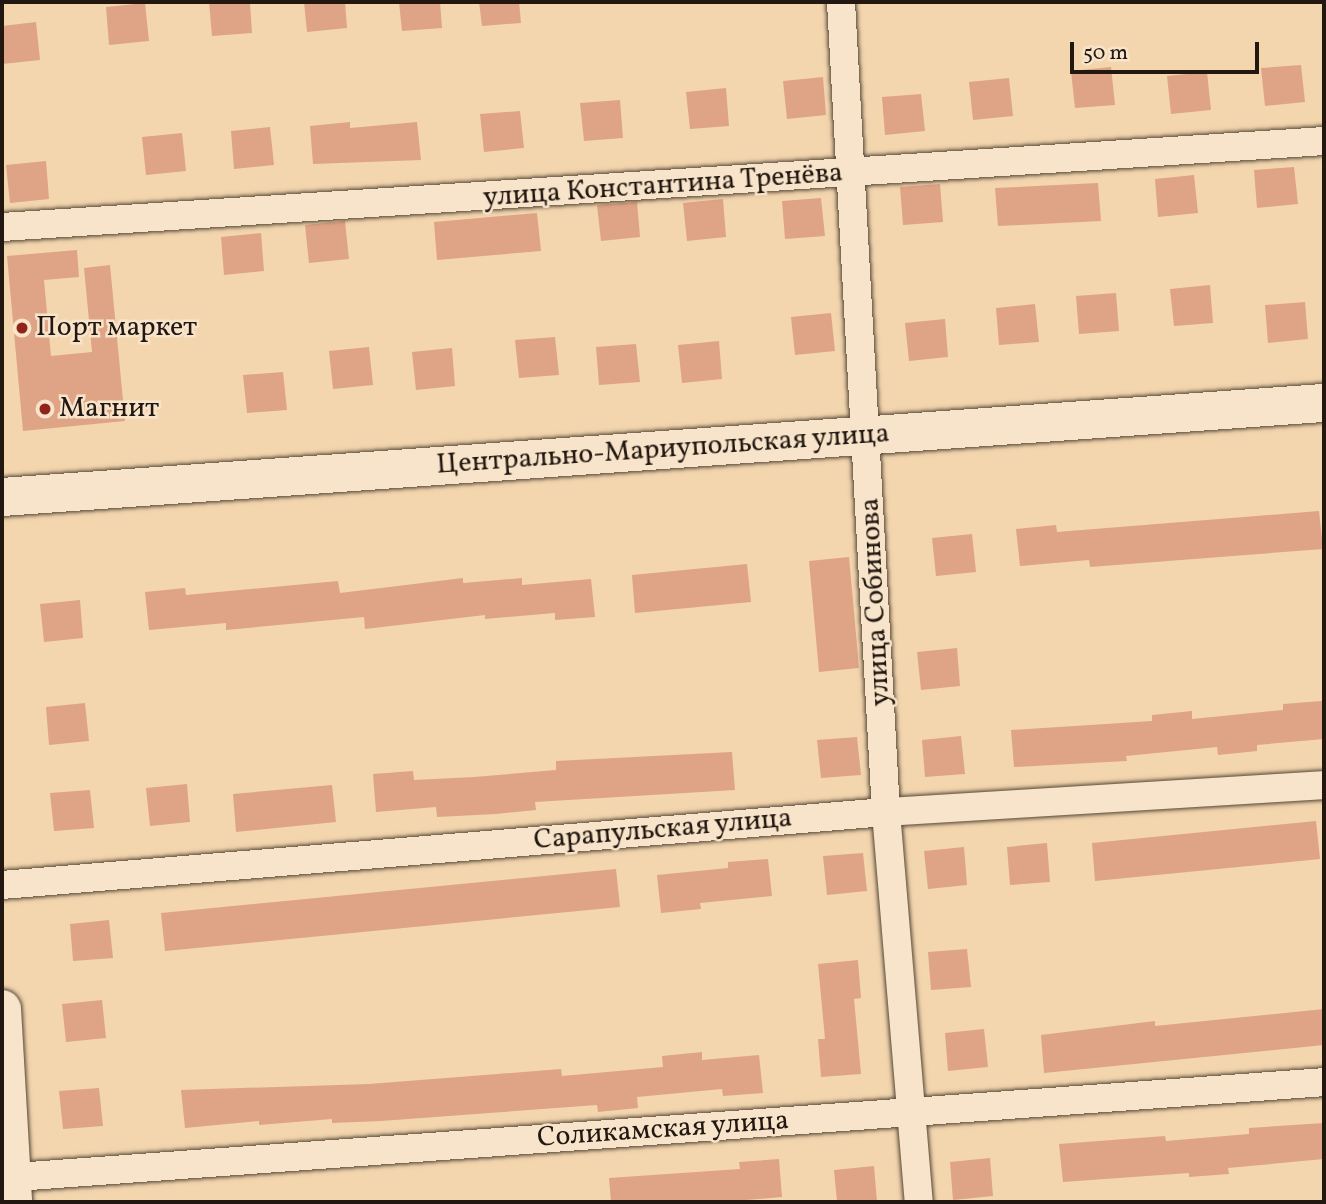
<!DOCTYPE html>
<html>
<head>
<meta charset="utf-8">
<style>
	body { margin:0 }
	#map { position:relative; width:1326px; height:1204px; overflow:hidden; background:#f3d6ae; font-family:Vollkorn,serif }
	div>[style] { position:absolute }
	.building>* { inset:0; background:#dfa485 }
	.roads { filter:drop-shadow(0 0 2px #564738) drop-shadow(0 0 2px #564738) }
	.street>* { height:28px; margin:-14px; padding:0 14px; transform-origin:14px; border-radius:14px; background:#f7e4ca }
	.secondary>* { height:38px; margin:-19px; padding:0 19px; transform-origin:19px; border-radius:19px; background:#f7e4ca }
	.dots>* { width:19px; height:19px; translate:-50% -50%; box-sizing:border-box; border:4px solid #f7e4ca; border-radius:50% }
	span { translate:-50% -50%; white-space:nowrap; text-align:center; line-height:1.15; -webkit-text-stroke:5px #f7e4ca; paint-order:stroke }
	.street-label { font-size:28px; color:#221711 }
	.poi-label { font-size:28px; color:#221711 }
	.left { translate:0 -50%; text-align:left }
	.frame { position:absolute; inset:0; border:4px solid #221711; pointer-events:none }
	.scale { position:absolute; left:1070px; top:42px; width:189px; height:32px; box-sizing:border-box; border:4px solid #221711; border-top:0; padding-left:9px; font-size:21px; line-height:24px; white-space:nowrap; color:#221711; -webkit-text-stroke:5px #f7e4ca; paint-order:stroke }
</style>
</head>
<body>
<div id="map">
	<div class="building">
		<div style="clip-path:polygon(209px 2px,250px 2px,252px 33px,212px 36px)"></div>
		<div style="clip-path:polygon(304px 2px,345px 2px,347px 28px,307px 32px)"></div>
		<div style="clip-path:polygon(399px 2px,440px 2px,442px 28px,402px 31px)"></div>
		<div style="clip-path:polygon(479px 2px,519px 2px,521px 23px,482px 26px)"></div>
		<div style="clip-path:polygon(145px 3px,149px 41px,109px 45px,106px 7px)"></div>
		<div style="clip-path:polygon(36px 22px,40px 60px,2px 64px,2px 26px)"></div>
		<div style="clip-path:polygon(1301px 65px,1305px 102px,1265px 106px,1261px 68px)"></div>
		<div style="clip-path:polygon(1111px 67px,1115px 105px,1075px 108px,1071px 71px)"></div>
		<div style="clip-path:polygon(1207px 72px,1211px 110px,1171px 114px,1167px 76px)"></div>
		<div style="clip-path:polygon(823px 77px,826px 115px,787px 119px,783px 81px)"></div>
		<div style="clip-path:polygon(1009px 78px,1013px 116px,973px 120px,969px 82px)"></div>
		<div style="clip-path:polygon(726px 88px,729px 126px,690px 129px,686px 92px)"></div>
		<div style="clip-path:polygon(921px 94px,925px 131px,885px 135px,882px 97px)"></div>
		<div style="clip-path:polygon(620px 100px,623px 138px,584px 141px,580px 103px)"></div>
		<div style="clip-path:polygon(520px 111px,524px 148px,484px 152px,480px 114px)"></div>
		<div style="clip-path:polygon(350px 122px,350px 128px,417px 122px,421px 160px,313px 164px,310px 126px)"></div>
		<div style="clip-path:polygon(270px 127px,274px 165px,234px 169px,231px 131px)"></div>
		<div style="clip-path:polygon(182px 133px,186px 171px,146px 175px,142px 137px)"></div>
		<div style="clip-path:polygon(46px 161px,49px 199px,10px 203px,6px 165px)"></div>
		<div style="clip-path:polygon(1294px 167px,1298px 204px,1257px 208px,1254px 170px)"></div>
		<div style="clip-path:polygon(1194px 175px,1198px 213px,1158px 217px,1155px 179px)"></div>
		<div style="clip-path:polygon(1098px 183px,1101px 221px,998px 226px,995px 188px)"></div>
		<div style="clip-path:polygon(940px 184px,943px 222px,903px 225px,900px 187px)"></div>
		<div style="clip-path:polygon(821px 198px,825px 236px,785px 239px,782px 201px)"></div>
		<div style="clip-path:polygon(723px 199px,726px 237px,687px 241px,683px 203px)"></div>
		<div style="clip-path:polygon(637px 202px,640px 237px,601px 241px,597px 205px)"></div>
		<div style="clip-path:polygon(537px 213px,541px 251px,437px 260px,434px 222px)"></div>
		<div style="clip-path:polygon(345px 221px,349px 259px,309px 263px,305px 225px)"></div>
		<div style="clip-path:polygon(261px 233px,264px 271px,224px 275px,221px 237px)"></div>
		<div style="clip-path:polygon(77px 250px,79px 277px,44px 280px,51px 356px,92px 352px,84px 268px,110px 265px,125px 421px,23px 431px,7px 256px)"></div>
		<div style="clip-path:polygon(1210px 285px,1213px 323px,1174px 326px,1170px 289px)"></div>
		<div style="clip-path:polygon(1116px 293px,1119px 331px,1079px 334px,1076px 296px)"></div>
		<div style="clip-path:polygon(1305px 302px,1308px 339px,1268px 343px,1265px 305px)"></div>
		<div style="clip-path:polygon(1035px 304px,1039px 342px,999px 345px,996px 308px)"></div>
		<div style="clip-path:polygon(831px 313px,835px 351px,795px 355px,791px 317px)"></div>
		<div style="clip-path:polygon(945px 319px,948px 357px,909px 361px,905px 323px)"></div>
		<div style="clip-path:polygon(555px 337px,559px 375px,519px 378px,515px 340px)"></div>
		<div style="clip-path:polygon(719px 341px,722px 379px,682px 383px,678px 345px)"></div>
		<div style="clip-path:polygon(636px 344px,640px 382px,599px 385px,596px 347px)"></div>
		<div style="clip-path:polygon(369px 347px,373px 385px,333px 389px,329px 351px)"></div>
		<div style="clip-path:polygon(452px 348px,455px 386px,416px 390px,412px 352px)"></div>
		<div style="clip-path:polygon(283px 372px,287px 410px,247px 413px,243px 375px)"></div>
		<div style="clip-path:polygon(1319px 511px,1323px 549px,1090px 567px,1089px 560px,1020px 566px,1016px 529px,1056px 525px,1057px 532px)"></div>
		<div style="clip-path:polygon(972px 534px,976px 572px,936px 576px,932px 538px)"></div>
		<div style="clip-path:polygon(849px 557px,859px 668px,819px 672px,809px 561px)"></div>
		<div style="clip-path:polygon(747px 564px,751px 602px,635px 613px,632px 575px)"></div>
		<div style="clip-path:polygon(463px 578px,463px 583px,522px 578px,522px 585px,591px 579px,595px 617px,555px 620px,555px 613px,485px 619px,485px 615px,365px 629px,364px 617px,226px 630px,226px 623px,149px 630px,145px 592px,185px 588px,186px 595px,338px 581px,340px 593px)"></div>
		<div style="clip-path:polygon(80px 600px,83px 638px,44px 642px,40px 604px)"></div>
		<div style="clip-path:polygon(957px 648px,960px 686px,921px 690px,917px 652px)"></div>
		<div style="clip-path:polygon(1322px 701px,1324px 739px,1257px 745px,1257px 751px,1218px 755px,1217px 747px,1126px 756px,1127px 761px,1014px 767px,1011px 730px,1152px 721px,1152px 715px,1192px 711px,1192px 719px,1283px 710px,1283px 704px)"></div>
		<div style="clip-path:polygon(85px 703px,89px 741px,49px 745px,46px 707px)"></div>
		<div style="clip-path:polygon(961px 736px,965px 774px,925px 777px,922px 740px)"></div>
		<div style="clip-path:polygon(857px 737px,861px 775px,821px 778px,817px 740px)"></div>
		<div style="clip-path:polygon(732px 752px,735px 790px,535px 802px,536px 810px,496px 814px,437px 817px,436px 807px,376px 812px,373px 774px,413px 771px,414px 780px,474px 777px,556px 770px,556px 761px)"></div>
		<div style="clip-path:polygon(187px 784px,190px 822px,150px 826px,146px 788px)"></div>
		<div style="clip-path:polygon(332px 785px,336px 822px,236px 832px,233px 794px)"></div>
		<div style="clip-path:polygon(90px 790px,94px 828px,54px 831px,50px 793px)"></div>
		<div style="clip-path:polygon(1316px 821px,1320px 859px,1095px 881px,1092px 843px)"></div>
		<div style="clip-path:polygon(1047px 843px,1050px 882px,1010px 885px,1007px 847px)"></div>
		<div style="clip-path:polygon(964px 847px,967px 885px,928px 889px,924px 851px)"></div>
		<div style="clip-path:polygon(863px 853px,867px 891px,827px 895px,823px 856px)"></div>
		<div style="clip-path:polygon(768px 859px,772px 896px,700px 903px,701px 909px,661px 913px,657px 875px,728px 868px,728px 862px)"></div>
		<div style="clip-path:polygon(616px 869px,620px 907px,165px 951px,161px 913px)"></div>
		<div style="clip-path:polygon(109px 920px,113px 958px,73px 961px,70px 924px)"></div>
		<div style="clip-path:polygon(967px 949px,971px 987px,931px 990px,928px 952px)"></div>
		<div style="clip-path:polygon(858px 960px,861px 998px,854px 999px,861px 1074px,821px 1077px,818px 1039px,825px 1039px,818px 964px)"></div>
		<div style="clip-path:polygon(102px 1000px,106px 1038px,66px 1042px,62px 1004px)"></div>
		<div style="clip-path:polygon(1324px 1009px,1324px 1045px,1044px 1073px,1041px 1035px,1155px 1021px,1155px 1026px)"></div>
		<div style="clip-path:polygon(984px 1029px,988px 1067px,948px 1071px,945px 1033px)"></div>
		<div style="clip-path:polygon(702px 1052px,702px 1060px,759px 1055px,763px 1093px,723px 1096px,722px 1089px,637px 1097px,638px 1108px,598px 1112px,597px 1105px,381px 1121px,332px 1123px,332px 1119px,259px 1125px,259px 1121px,185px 1128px,181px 1090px,369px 1084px,561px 1069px,562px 1076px,663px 1067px,662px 1056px)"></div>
		<div style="clip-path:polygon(99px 1088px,103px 1126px,63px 1129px,59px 1091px)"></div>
		<div style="clip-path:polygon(1324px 1123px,1324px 1159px,1228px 1168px,1229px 1174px,1189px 1177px,1189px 1173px,1063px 1182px,1059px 1144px,1165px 1136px,1166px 1141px,1249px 1134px,1249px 1128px)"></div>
		<div style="clip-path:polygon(990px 1158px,993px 1196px,953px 1200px,950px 1162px)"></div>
		<div style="clip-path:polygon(779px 1159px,782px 1197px,721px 1202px,611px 1202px,609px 1178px,740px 1169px,739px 1162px)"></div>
		<div style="clip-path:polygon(874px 1166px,877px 1202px,837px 1202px,834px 1170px)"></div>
	</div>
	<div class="roads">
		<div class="street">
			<div style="left:841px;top:2px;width:811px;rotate:86.82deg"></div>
			<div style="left:886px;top:812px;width:391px;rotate:85.2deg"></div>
			<div style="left:2px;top:227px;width:1325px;rotate:-3.72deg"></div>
			<div style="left:2px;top:885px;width:887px;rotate:-4.72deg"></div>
			<div style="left:886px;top:812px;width:439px;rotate:-3.5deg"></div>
			<div style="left:2px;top:1178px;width:1325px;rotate:-4.15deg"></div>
		</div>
		<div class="secondary">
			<div style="left:2px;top:497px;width:1325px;rotate:-4.07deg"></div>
			<div style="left:2px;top:1009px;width:193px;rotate:86.7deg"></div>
		</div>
	</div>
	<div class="dots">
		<div style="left:22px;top:328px;background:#8f2418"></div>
		<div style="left:45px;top:409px;background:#8f2418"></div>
	</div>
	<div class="street-label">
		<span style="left:663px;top:186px;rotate:-4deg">улица Константина Тренёва</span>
		<span style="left:663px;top:450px;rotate:-4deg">Центрально-Мариупольская улица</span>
		<span style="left:876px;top:602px;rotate:-93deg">улица Собинова</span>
		<span style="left:663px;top:830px;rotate:-5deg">Сарапульская улица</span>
		<span style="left:663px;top:1130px;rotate:-4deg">Соликамская улица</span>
	</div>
	<div class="poi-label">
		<span class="left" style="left:36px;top:328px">Порт маркет</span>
		<span class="left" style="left:59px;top:409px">Магнит</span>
	</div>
	<div class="frame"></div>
	<div class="scale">50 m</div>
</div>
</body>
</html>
